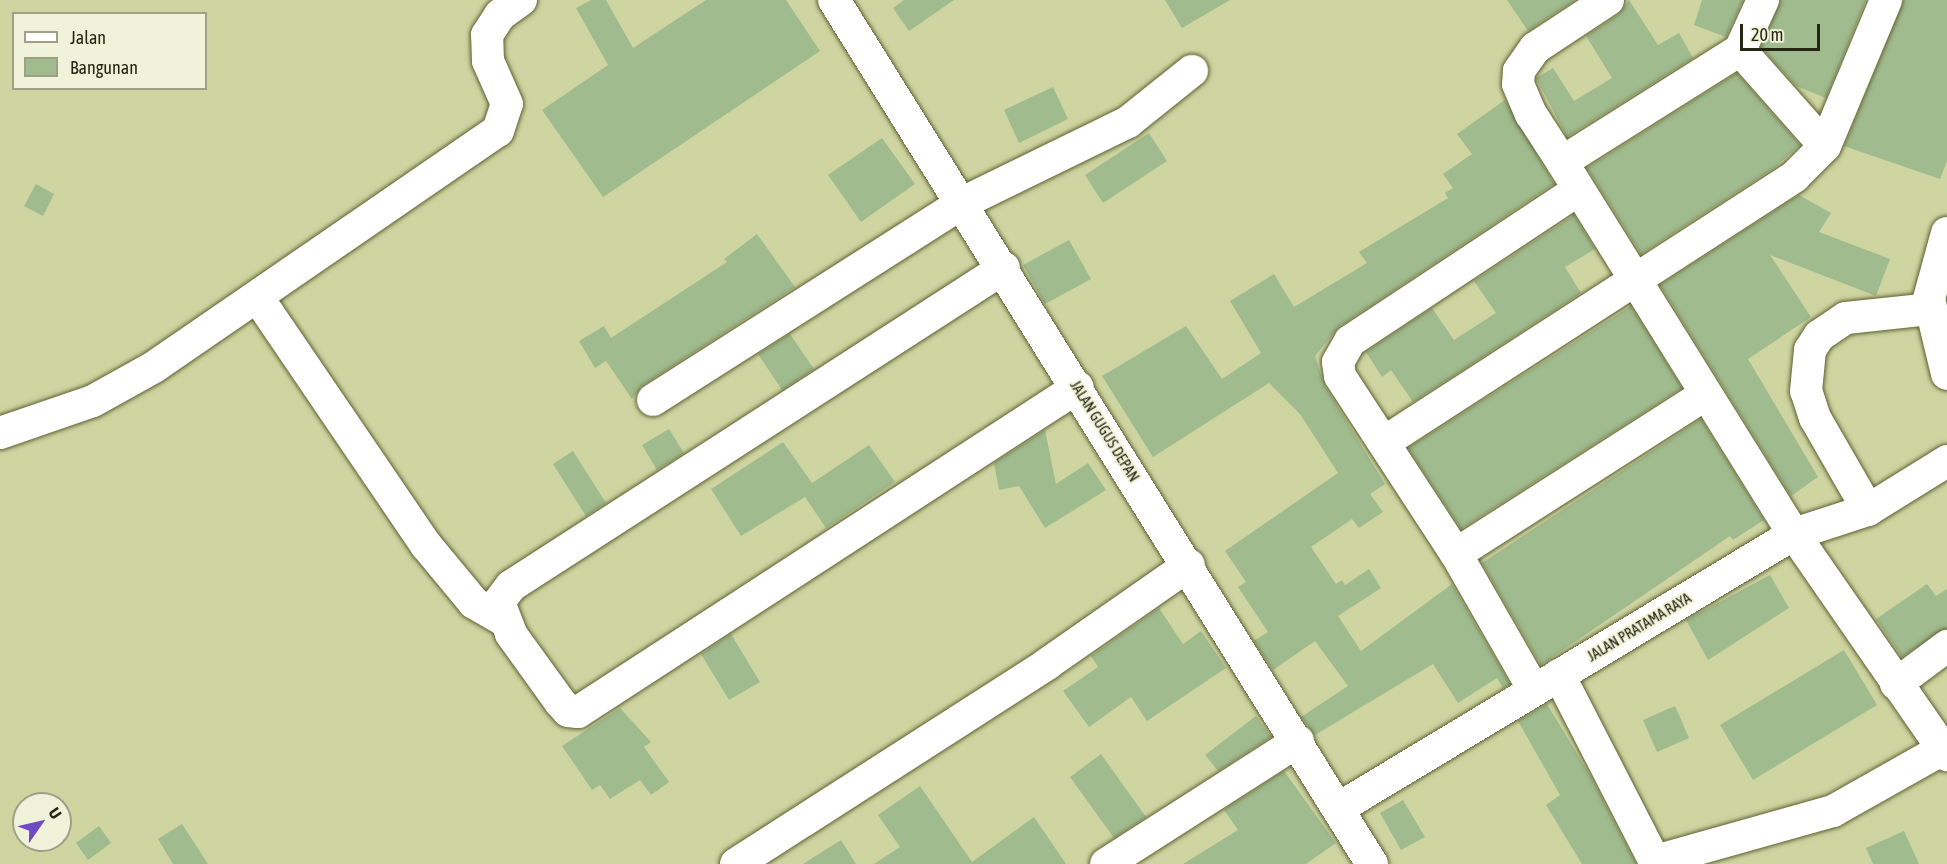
<!DOCTYPE html>
<html>
<head>
<meta charset="utf-8">
<style>
	body { margin:0 }
	#map { position:relative; width:1947px; height:864px; overflow:hidden; background:#cfd5a1; font-family:"Asap Condensed",sans-serif }
	div>[style] { position:absolute }
	.building>* { inset:0; background:#a0bb8e }
	.roads { filter:drop-shadow(0 0 2px #5d6132) drop-shadow(0 0 2px #5d6132) }
	.street>* { height:32px; margin:-16px; padding:0 16px; transform-origin:16px; border-radius:16px; background:#fff }
	span { translate:-50% -50%; white-space:nowrap; text-align:center; line-height:1.15; -webkit-text-stroke:4.5px #f0f3d9; paint-order:stroke }
	.street-label { font-size:15px; color:#242612 }
	.legend { position:absolute; left:12px; top:12px; width:195px; height:78px; box-sizing:border-box; background:#f0f3d9; border:2px solid #9ea189; margin:0; padding:8px 10px; list-style:none; font-size:18px; color:#242612 }
	.legend li { display:flex; align-items:center; gap:12px; height:30px }
	.legend b { width:30px; border:2px solid #9ea189 }
	.north { position:absolute; left:12px; top:792px; width:60px; height:60px; box-sizing:border-box; background:#f0f3d9; border:2px solid #9ea189; border-radius:50%; rotate:56deg; font-size:16px; font-weight:700; line-height:24px; text-align:center; color:#242612 }
	.north::after { content:''; display:block; margin:auto; width:21px; height:27px; background:#6e4ac3; clip-path:polygon(50% 0,100% 100%,50% 72%,0 100%) }
	.scale { position:absolute; left:1740px; top:24px; width:80px; height:27px; box-sizing:border-box; border:3px solid #242612; border-top:0; padding-left:8px; font-size:18px; line-height:21px; white-space:nowrap; color:#242612; -webkit-text-stroke:4px #f0f3d9; paint-order:stroke }
</style>
</head>
<body>
<div id="map">
	<div class="building">
		<div style="clip-path:polygon(591px 0,606px 0,633px 48px,706px 0,786px 0,820px 51px,603px 197px,542px 110px,608px 65px,576px 8px)"></div>
		<div style="clip-path:polygon(904px 0,954px 0,909px 31px,893px 8px)"></div>
		<div style="clip-path:polygon(1165px 0,1230px 0,1182px 28px)"></div>
		<div style="clip-path:polygon(1507px 0,1575px 0,1528px 31px)"></div>
		<div style="clip-path:polygon(1629px 0,1658px 45px,1679px 33px,1693px 58px,1567px 137px,1536px 78px,1553px 68px,1574px 101px,1612px 78px,1586px 36px,1618px 15px)"></div>
		<div style="clip-path:polygon(1702px 0,1743px 0,1726px 37px,1694px 25px)"></div>
		<div style="clip-path:polygon(1781px 0,1866px 0,1826px 98px,1796px 86px,1761px 47px)"></div>
		<div style="clip-path:polygon(1904px 0,1947px 0,1947px 161px,1940px 179px,1844px 146px)"></div>
		<div style="clip-path:polygon(1737px 73px,1800px 145px,1774px 168px,1641px 254px,1587px 168px)"></div>
		<div style="clip-path:polygon(1053px 87px,1068px 119px,1019px 143px,1004px 110px)"></div>
		<div style="clip-path:polygon(1505px 100px,1554px 184px,1340px 326px,1315px 356px,1325px 386px,1385px 484px,1370px 494px,1383px 512px,1359px 528px,1352px 519px,1311px 547px,1336px 584px,1342px 580px,1345px 585px,1369px 569px,1381px 588px,1338px 616px,1361px 651px,1452px 584px,1510px 684px,1503px 688px,1497px 678px,1458px 703px,1433px 664px,1315px 735px,1301px 717px,1348px 686px,1315px 641px,1273px 670px,1254px 641px,1268px 632px,1238px 587px,1246px 582px,1225px 551px,1338px 473px,1300px 414px,1269px 383px,1153px 457px,1102px 376px,1186px 326px,1222px 379px,1261px 353px,1230px 301px,1274px 274px,1294px 307px,1367px 263px,1359px 252px,1448px 198px,1445px 193px,1453px 188px,1443px 174px,1472px 154px,1457px 134px)"></div>
		<div style="clip-path:polygon(1149px 133px,1167px 161px,1103px 203px,1085px 175px)"></div>
		<div style="clip-path:polygon(882px 138px,915px 184px,861px 222px,828px 175px)"></div>
		<div style="clip-path:polygon(36px 184px,54px 194px,43px 216px,24px 206px)"></div>
		<div style="clip-path:polygon(1799px 195px,1831px 213px,1819px 232px,1890px 259px,1876px 296px,1770px 255px,1811px 317px,1748px 359px,1818px 477px,1791px 496px,1660px 285px)"></div>
		<div style="clip-path:polygon(1574px 215px,1595px 249px,1565px 267px,1581px 293px,1413px 402px,1391px 370px,1382px 377px,1366px 352px,1432px 308px,1454px 340px,1496px 313px,1474px 281px)"></div>
		<div style="clip-path:polygon(757px 234px,795px 287px,643px 385px,632px 399px,606px 361px,595px 368px,579px 341px,604px 326px,611px 338px,727px 262px,724px 259px)"></div>
		<div style="clip-path:polygon(1069px 240px,1091px 279px,1045px 304px,1023px 265px)"></div>
		<div style="clip-path:polygon(1631px 306px,1682px 388px,1461px 529px,1408px 448px)"></div>
		<div style="clip-path:polygon(790px 334px,814px 369px,782px 390px,758px 354px)"></div>
		<div style="clip-path:polygon(1701px 419px,1764px 520px,1733px 540px,1730px 536px,1541px 665px,1482px 563px)"></div>
		<div style="clip-path:polygon(669px 429px,684px 453px,657px 470px,642px 445px)"></div>
		<div style="clip-path:polygon(1045px 430px,1056px 484px,1088px 463px,1106px 490px,1045px 528px,1019px 486px,999px 490px,994px 463px)"></div>
		<div style="clip-path:polygon(783px 442px,812px 483px,869px 445px,895px 482px,826px 528px,805px 497px,741px 536px,711px 489px)"></div>
		<div style="clip-path:polygon(573px 451px,606px 503px,586px 516px,553px 464px)"></div>
		<div style="clip-path:polygon(1770px 575px,1789px 608px,1708px 660px,1686px 620px)"></div>
		<div style="clip-path:polygon(1927px 584px,1936px 596px,1947px 589px,1947px 628px,1902px 657px,1876px 619px)"></div>
		<div style="clip-path:polygon(1159px 608px,1183px 644px,1201px 631px,1226px 668px,1147px 721px,1131px 697px,1089px 727px,1063px 691px,1098px 667px,1091px 656px)"></div>
		<div style="clip-path:polygon(731px 634px,760px 682px,729px 700px,701px 654px)"></div>
		<div style="clip-path:polygon(1844px 650px,1877px 705px,1753px 780px,1720px 725px)"></div>
		<div style="clip-path:polygon(1547px 704px,1590px 775px,1636px 864px,1582px 864px,1546px 805px,1560px 795px,1518px 721px)"></div>
		<div style="clip-path:polygon(1675px 706px,1689px 738px,1657px 752px,1643px 720px)"></div>
		<div style="clip-path:polygon(620px 708px,651px 742px,644px 747px,669px 782px,651px 795px,640px 780px,610px 799px,600px 785px,592px 790px,562px 746px)"></div>
		<div style="clip-path:polygon(1256px 716px,1271px 737px,1218px 771px,1205px 755px)"></div>
		<div style="clip-path:polygon(1101px 754px,1146px 817px,1114px 838px,1070px 777px)"></div>
		<div style="clip-path:polygon(1284px 771px,1336px 843px,1306px 864px,1183px 864px,1238px 830px,1224px 810px)"></div>
		<div style="clip-path:polygon(920px 786px,972px 862px,1034px 817px,1066px 864px,874px 864px,900px 847px,878px 815px)"></div>
		<div style="clip-path:polygon(1403px 800px,1425px 837px,1401px 850px,1380px 813px)"></div>
		<div style="clip-path:polygon(182px 824px,208px 864px,173px 864px,158px 839px)"></div>
		<div style="clip-path:polygon(99px 826px,111px 843px,88px 860px,76px 843px)"></div>
		<div style="clip-path:polygon(1904px 831px,1919px 864px,1873px 864px,1866px 848px)"></div>
		<div style="clip-path:polygon(841px 840px,856px 864px,803px 864px)"></div>
	</div>
	<div class="roads">
		<div class="street">
			<div style="left:834px;top:0;width:1018px;rotate:58.09deg"></div>
			<div style="left:1608px;top:0;width:87px;rotate:146.7deg"></div>
			<div style="left:1535px;top:48px;width:28px;rotate:125deg"></div>
			<div style="left:1519px;top:71px;width:13px;rotate:94deg"></div>
			<div style="left:1518px;top:84px;width:33px;rotate:67deg"></div>
			<div style="left:1531px;top:114px;width:57px;rotate:57.1deg"></div>
			<div style="left:1562px;top:162px;width:210px;rotate:-32.2deg"></div>
			<div style="left:1740px;top:50px;width:128px;rotate:48.5deg"></div>
			<div style="left:1740px;top:50px;width:55px;rotate:-65.3deg"></div>
			<div style="left:1562px;top:162px;width:438px;rotate:58.1deg"></div>
			<div style="left:1794px;top:534px;width:269px;rotate:55.3deg"></div>
			<div style="left:1947px;top:233px;width:68px;rotate:105.3deg"></div>
			<div style="left:1929px;top:299px;width:77px;rotate:76.5deg"></div>
			<div style="left:1004px;top:268px;width:587px;rotate:147.18deg"></div>
			<div style="left:511px;top:586px;width:20px;rotate:127deg"></div>
			<div style="left:499px;top:602px;width:34px;rotate:69deg"></div>
			<div style="left:511px;top:634px;width:84px;rotate:54.2deg"></div>
			<div style="left:560px;top:702px;width:12px;rotate:48deg"></div>
			<div style="left:568px;top:711px;width:10px;rotate:6deg"></div>
			<div style="left:578px;top:712px;width:596px;rotate:-33.02deg"></div>
			<div style="left:258px;top:298px;width:299px;rotate:55.8deg"></div>
			<div style="left:426px;top:545px;width:75px;rotate:50.4deg"></div>
			<div style="left:474px;top:603px;width:32px;rotate:30deg"></div>
			<div style="left:653px;top:400px;width:366px;rotate:-32.5deg"></div>
			<div style="left:962px;top:203px;width:185px;rotate:-26deg"></div>
			<div style="left:1128px;top:122px;width:82px;rotate:-38.6deg"></div>
			<div style="left:0;top:433px;width:98px;rotate:-19deg"></div>
			<div style="left:93px;top:401px;width:70px;rotate:-29.1deg"></div>
			<div style="left:154px;top:367px;width:417px;rotate:-34.5deg"></div>
			<div style="left:498px;top:131px;width:28px;rotate:-72deg"></div>
			<div style="left:507px;top:104px;width:47px;rotate:-113.8deg"></div>
			<div style="left:488px;top:61px;width:26px;rotate:-92deg"></div>
			<div style="left:487px;top:35px;width:24px;rotate:-57deg"></div>
			<div style="left:500px;top:15px;width:26px;rotate:-36deg"></div>
			<div style="left:1386px;top:441px;width:487px;rotate:-32.9deg"></div>
			<div style="left:1795px;top:176px;width:42px;rotate:-45deg"></div>
			<div style="left:1825px;top:146px;width:158px;rotate:-67.3deg"></div>
			<div style="left:1868px;top:510px;width:106px;rotate:-119.9deg"></div>
			<div style="left:1815px;top:418px;width:28px;rotate:-108deg"></div>
			<div style="left:1806px;top:391px;width:41px;rotate:-84.4deg"></div>
			<div style="left:1810px;top:350px;width:17px;rotate:-57deg"></div>
			<div style="left:1819px;top:336px;width:32px;rotate:-34deg"></div>
			<div style="left:1846px;top:318px;width:84px;rotate:-6.1deg"></div>
			<div style="left:1456px;top:554px;width:295px;rotate:-32.6deg"></div>
			<div style="left:1559px;top:675px;width:212px;rotate:62.8deg"></div>
			<div style="left:1896px;top:684px;width:64px;rotate:-36.7deg"></div>
			<div style="left:1534px;top:690px;width:157px;rotate:-119.8deg"></div>
			<div style="left:1456px;top:554px;width:212px;rotate:-123.1deg"></div>
			<div style="left:1340px;top:376px;width:14px;rotate:-98deg"></div>
			<div style="left:1338px;top:362px;width:24px;rotate:-60deg"></div>
			<div style="left:1350px;top:341px;width:273px;rotate:-33.5deg"></div>
			<div style="left:1339px;top:808px;width:531px;rotate:-31.06deg"></div>
			<div style="left:1794px;top:534px;width:78px;rotate:-18deg"></div>
			<div style="left:1868px;top:510px;width:93px;rotate:-31.8deg"></div>
			<div style="left:1655px;top:861px;width:185px;rotate:-15.7deg"></div>
			<div style="left:1833px;top:811px;width:126px;rotate:-29.4deg"></div>
			<div style="left:736px;top:864px;width:370px;rotate:-32.7deg"></div>
			<div style="left:1047px;top:664px;width:173px;rotate:-34.9deg"></div>
			<div style="left:1106px;top:864px;width:228px;rotate:-32.6deg"></div>
		</div>
	</div>
	<div class="street-label">
		<span style="left:1105px;top:431px;rotate:58deg">JALAN GUGUS DEPAN</span>
		<span style="left:1639px;top:627px;rotate:-31deg">JALAN PRATAMA RAYA</span>
	</div>
	<ul class="legend">
	<li><b style="height:8px;background:#fff"></b>Jalan</li>
	<li><b style="height:16px;background:#a0bb8e"></b>Bangunan</li>
	</ul>
	<div class="north">U</div>
	<div class="scale">20 m</div>
</div>
</body>
</html>
